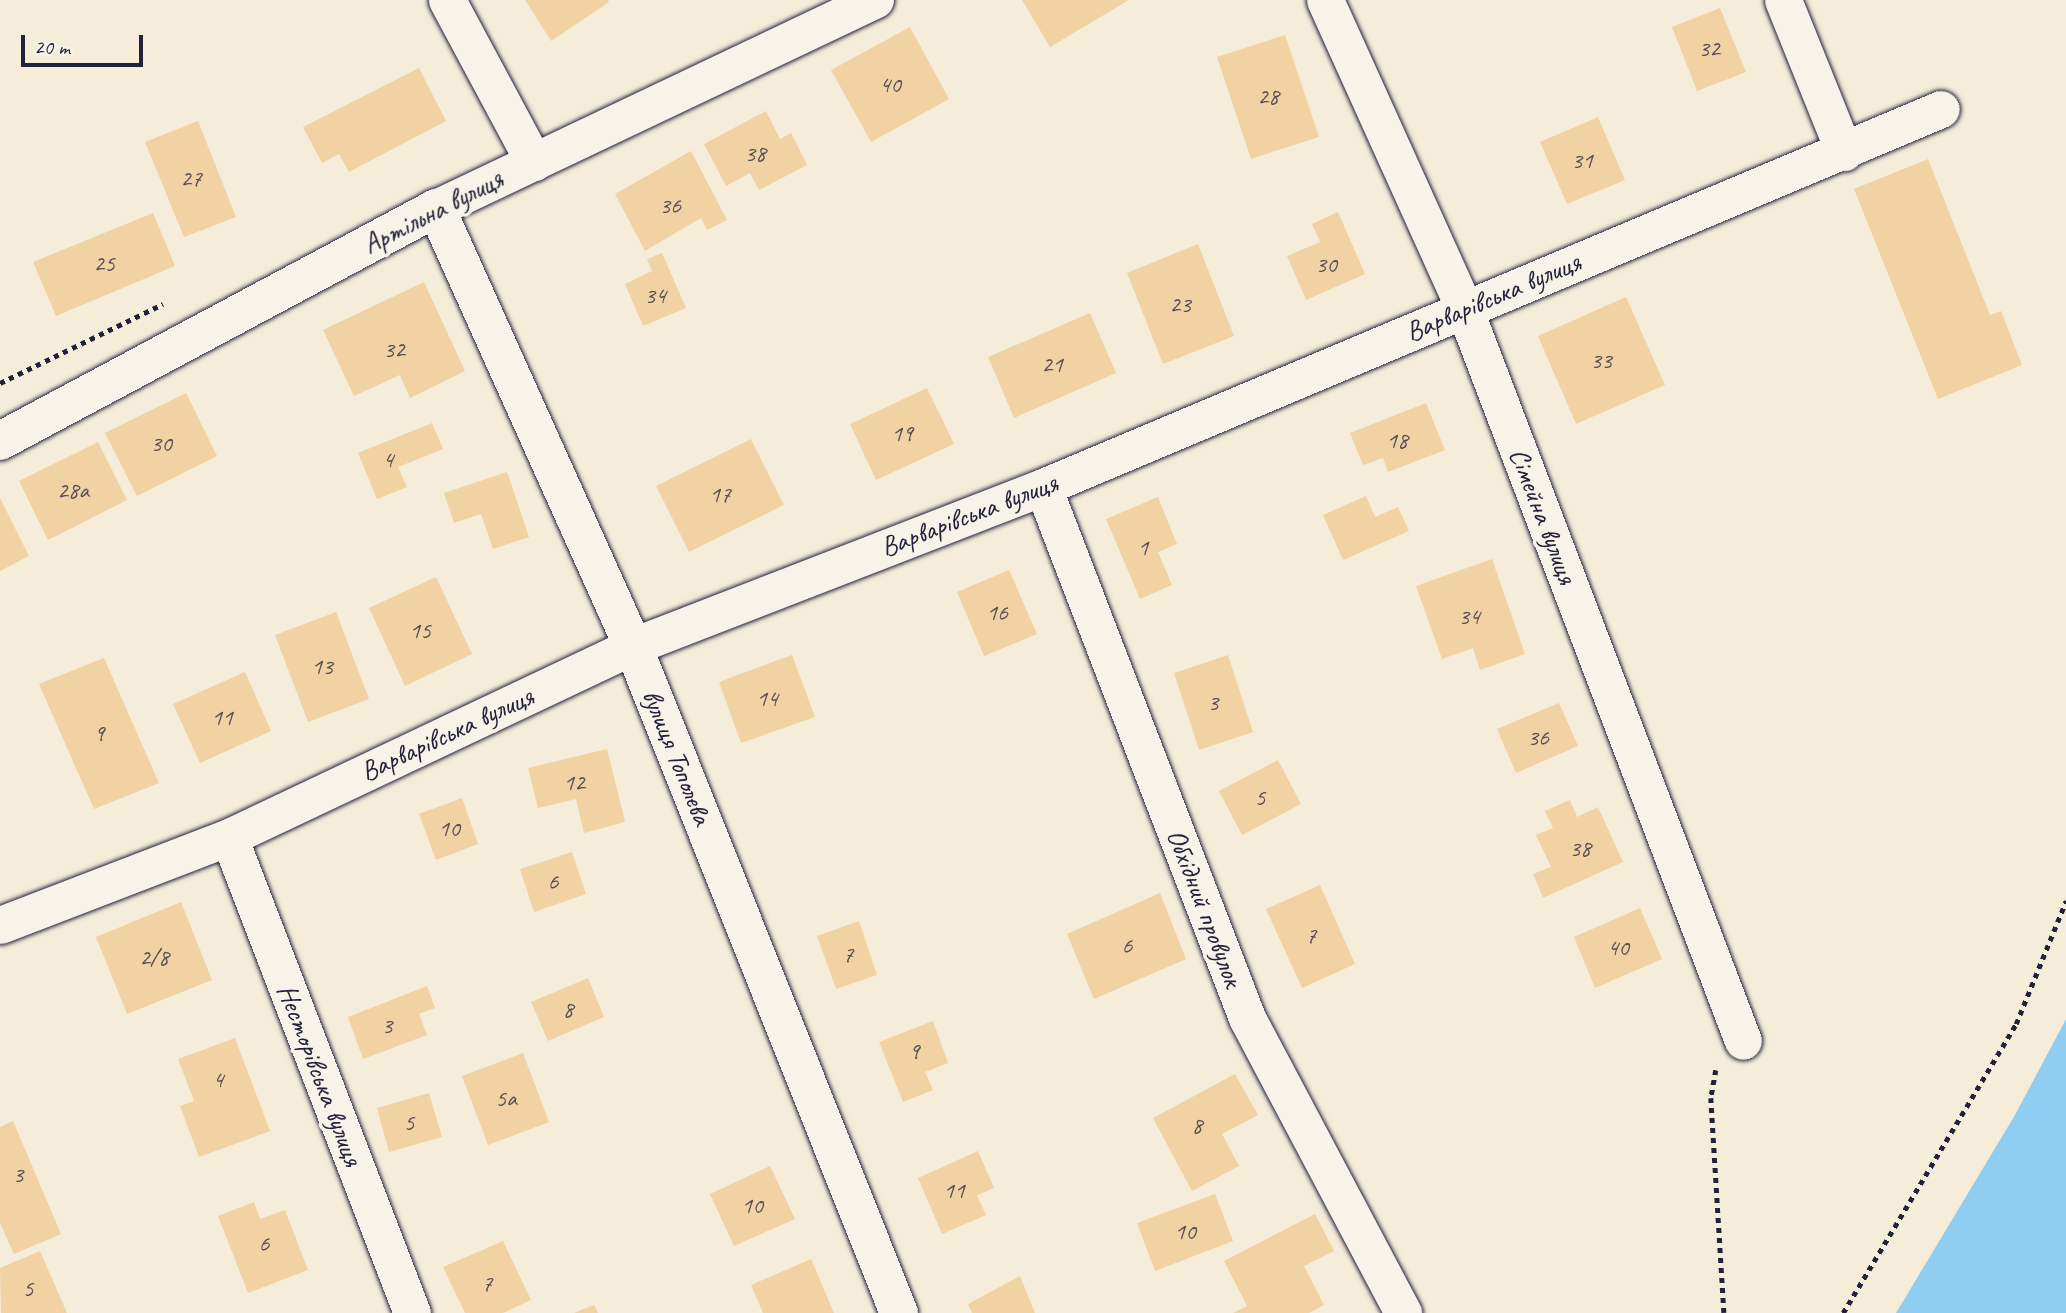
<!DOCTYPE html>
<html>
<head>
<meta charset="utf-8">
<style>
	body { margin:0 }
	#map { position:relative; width:2066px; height:1313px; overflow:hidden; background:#f6ecda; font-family:Caveat,sans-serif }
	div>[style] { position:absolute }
	.water>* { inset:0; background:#8fcef0 }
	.building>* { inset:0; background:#f0d2a3 }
	.path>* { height:4.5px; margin-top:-2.25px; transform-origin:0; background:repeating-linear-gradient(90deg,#22223b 0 5px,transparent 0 10px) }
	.roads { filter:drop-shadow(0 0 2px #22223b) drop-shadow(0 0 2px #22223b) }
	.street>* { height:37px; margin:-18.5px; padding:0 18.5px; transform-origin:18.5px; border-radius:18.5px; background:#f7f3e8 }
	.secondary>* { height:38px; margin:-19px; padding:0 19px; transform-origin:19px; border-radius:19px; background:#f7f3e8 }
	span { translate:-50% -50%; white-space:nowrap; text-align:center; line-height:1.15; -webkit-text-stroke:7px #f7f3e8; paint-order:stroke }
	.number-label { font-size:24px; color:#564e55 }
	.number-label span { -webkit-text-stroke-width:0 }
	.street-label { font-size:28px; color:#22223b }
	.scale { position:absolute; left:21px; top:35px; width:122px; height:32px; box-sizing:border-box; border:4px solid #22223b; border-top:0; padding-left:9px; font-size:21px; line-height:24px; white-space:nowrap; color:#22223b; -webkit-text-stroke:5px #f7f3e8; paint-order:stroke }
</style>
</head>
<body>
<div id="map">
	<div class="water">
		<div style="clip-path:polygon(2066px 1019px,2066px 1313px,1896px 1313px,2015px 1115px)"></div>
	</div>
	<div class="building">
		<div style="clip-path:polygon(525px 0,608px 0,609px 2px,551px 41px)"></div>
		<div style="clip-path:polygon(1022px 0,1129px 0,1050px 47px)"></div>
		<div style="clip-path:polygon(1720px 8px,1746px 72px,1697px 91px,1672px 27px)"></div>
		<div style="clip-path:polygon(910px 27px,949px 99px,871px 142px,831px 70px)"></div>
		<div style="clip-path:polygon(1285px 35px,1319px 137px,1251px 159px,1217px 57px)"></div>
		<div style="clip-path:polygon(419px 68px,446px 121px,349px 172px,339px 154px,322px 163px,303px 127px)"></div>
		<div style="clip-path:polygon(766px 111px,780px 139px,791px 133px,807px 165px,759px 190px,750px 173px,726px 186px,704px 144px)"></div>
		<div style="clip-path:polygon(1598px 117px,1625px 180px,1567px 204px,1540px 142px)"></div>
		<div style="clip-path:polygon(198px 121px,236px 217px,184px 237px,145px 142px)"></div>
		<div style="clip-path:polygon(691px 151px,727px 220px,707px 230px,701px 218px,645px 251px,615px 194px)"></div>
		<div style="clip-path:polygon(1928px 159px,1990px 315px,2001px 311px,2022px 365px,1938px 399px,1854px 189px)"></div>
		<div style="clip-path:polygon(1338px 212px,1365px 274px,1306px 300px,1287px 256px,1320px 242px,1312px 224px)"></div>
		<div style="clip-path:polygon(153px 213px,175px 266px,56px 316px,33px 262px)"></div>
		<div style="clip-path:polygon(1198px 244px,1234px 336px,1163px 364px,1127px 273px)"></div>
		<div style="clip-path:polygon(662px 253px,686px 308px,643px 326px,625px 284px,652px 271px,647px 259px)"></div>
		<div style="clip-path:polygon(424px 282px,465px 371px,410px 398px,400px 375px,354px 396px,323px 330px)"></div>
		<div style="clip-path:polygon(1626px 297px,1665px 385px,1576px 424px,1538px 336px)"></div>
		<div style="clip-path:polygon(1090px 313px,1116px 373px,1014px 418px,988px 357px)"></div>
		<div style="clip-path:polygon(927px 388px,954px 444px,876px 480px,850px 424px)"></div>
		<div style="clip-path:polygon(186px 393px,217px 456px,137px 496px,105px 433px)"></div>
		<div style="clip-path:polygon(1426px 403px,1445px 450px,1388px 472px,1383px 458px,1363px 465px,1350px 433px)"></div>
		<div style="clip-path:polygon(432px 423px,443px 449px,398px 467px,407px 487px,377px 499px,358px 453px)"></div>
		<div style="clip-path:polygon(751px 439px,784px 505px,689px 552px,656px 486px)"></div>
		<div style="clip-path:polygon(98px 442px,127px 500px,48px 540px,19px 481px)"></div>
		<div style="clip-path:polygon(507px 472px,529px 537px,493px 549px,481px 514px,454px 523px,444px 493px)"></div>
		<div style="clip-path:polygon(1366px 496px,1375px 517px,1398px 507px,1409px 531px,1343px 560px,1323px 515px)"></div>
		<div style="clip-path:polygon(1158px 497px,1177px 544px,1158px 552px,1172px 585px,1140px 599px,1106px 519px)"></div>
		<div style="clip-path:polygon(0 498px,29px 556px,0 571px)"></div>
		<div style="clip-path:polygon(1492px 559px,1525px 654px,1480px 670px,1473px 648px,1442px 659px,1416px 586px)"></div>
		<div style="clip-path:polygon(1009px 570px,1037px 634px,984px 656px,957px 592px)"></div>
		<div style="clip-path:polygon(436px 577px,472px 654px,405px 686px,369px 608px)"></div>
		<div style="clip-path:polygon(336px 612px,369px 699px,308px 722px,275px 635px)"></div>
		<div style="clip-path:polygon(792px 655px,815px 717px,741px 743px,719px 682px)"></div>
		<div style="clip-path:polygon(1228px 655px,1253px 732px,1199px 750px,1174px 673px)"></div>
		<div style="clip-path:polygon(104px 658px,159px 783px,94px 809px,39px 684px)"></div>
		<div style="clip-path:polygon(245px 672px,271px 731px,200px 763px,173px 704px)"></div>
		<div style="clip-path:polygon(1559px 703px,1578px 746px,1516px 773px,1497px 729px)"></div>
		<div style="clip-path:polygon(607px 749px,625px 822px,584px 833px,576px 799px,538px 808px,528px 768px)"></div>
		<div style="clip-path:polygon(1278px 760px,1301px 804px,1242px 835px,1219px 791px)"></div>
		<div style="clip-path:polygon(462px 798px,478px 844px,436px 860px,419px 814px)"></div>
		<div style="clip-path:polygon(1570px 800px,1577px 817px,1598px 807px,1623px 862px,1543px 898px,1533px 874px,1551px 867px,1536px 835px,1553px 828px,1545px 811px)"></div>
		<div style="clip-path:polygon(572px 852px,586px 894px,534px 912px,520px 869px)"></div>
		<div style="clip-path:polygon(1320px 885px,1355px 964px,1302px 988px,1266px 909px)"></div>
		<div style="clip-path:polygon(1160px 893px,1186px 959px,1094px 999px,1067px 934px)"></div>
		<div style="clip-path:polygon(181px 902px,212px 980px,127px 1014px,96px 937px)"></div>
		<div style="clip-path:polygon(1640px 908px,1662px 959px,1595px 988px,1574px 937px)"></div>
		<div style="clip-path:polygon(859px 921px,877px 975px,836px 989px,817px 936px)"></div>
		<div style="clip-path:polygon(588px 978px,604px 1017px,548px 1041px,531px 1002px)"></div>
		<div style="clip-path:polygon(427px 986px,435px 1008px,419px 1014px,427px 1035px,363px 1059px,348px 1017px)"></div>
		<div style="clip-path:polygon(933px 1021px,948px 1063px,925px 1072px,933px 1090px,903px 1102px,879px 1042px)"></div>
		<div style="clip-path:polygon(235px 1038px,270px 1131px,199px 1157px,180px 1106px,194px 1101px,178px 1059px)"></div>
		<div style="clip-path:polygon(523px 1053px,549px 1122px,488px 1145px,462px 1076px)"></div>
		<div style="clip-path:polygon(1235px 1074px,1258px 1115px,1222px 1134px,1239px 1166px,1192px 1191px,1153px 1118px)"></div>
		<div style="clip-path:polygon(429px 1093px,442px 1137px,389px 1152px,377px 1108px)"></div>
		<div style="clip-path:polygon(13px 1121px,61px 1234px,14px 1254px,0 1223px,0 1127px)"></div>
		<div style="clip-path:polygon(978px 1151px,994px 1188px,977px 1195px,986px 1215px,942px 1234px,918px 1178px)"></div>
		<div style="clip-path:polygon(770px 1166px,795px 1219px,734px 1246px,710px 1194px)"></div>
		<div style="clip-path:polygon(1215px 1194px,1233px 1241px,1155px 1271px,1137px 1223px)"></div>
		<div style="clip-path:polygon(254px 1202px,260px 1219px,285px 1210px,308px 1270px,248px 1293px,218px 1216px)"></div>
		<div style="clip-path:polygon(1315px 1214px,1334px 1251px,1304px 1266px,1324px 1305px,1309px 1313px,1233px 1313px,1247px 1306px,1224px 1261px)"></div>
		<div style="clip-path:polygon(503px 1241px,531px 1300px,503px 1313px,465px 1313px,443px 1267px)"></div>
		<div style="clip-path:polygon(40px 1251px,67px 1313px,1px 1313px,0 1268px)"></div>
		<div style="clip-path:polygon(811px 1259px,834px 1313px,763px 1313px,751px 1285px)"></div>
		<div style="clip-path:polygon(1020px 1276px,1035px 1313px,972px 1313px,968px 1304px)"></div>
		<div style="clip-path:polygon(594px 1305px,598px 1313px,574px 1313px)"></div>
	</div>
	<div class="path">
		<div style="left:0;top:383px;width:181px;rotate:-25.9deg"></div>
		<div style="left:1716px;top:1070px;width:28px;rotate:100deg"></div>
		<div style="left:1711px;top:1098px;width:215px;rotate:86.5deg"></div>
		<div style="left:1843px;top:1313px;width:337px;rotate:-59.1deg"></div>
		<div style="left:2016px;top:1024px;width:133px;rotate:-67.9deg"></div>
	</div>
	<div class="roads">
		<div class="street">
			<div style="left:447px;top:0;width:184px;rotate:61.8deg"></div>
			<div style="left:1325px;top:0;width:338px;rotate:65.7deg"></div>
			<div style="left:1464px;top:308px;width:784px;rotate:69.16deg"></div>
			<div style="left:1783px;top:0;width:164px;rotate:68.1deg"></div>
			<div style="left:436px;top:208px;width:486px;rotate:-25.4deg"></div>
			<div style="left:1043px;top:487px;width:569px;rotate:68.98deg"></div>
			<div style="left:1247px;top:1018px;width:334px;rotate:62.1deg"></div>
			<div style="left:229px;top:837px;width:510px;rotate:68.97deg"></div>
			<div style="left:0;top:925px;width:245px;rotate:-21deg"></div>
			<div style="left:229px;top:837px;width:447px;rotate:-25.3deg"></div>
			<div style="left:633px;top:646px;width:440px;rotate:-21.2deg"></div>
			<div style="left:1043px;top:487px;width:974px;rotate:-22.83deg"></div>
		</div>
		<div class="secondary">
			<div style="left:0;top:441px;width:494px;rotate:-28.1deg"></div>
			<div style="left:436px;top:208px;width:480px;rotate:65.8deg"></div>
			<div style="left:633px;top:646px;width:718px;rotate:68.26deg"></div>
		</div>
	</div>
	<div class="number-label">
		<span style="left:1709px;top:49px">32</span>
		<span style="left:890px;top:85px">40</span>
		<span style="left:1268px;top:97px">28</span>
		<span style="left:755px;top:154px">38</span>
		<span style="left:1582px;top:161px">31</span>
		<span style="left:191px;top:179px">27</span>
		<span style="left:670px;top:206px">36</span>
		<span style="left:104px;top:264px">25</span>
		<span style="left:1326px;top:265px">30</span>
		<span style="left:655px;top:296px">34</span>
		<span style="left:1180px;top:305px">23</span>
		<span style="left:394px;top:350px">32</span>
		<span style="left:1601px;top:361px">33</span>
		<span style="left:1052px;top:365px">21</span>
		<span style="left:902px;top:434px">19</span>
		<span style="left:1397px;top:441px">18</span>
		<span style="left:161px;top:444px">30</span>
		<span style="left:388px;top:460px">4</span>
		<span style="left:73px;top:491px">28а</span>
		<span style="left:720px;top:495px">17</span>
		<span style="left:1143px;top:548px">1</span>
		<span style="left:997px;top:613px">16</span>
		<span style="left:1469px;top:617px">34</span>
		<span style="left:420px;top:631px">15</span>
		<span style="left:322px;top:667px">13</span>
		<span style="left:767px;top:699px">14</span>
		<span style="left:1213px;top:703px">3</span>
		<span style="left:222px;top:718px">11</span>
		<span style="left:99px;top:734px">9</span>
		<span style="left:1538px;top:738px">36</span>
		<span style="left:574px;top:783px">12</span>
		<span style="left:1260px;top:798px">5</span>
		<span style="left:449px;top:829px">10</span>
		<span style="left:1580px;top:849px">38</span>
		<span style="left:553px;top:882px">6</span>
		<span style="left:1311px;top:936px">7</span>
		<span style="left:1127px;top:946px">6</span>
		<span style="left:1618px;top:948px">40</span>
		<span style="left:848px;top:955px">7</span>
		<span style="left:154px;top:958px">2/8</span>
		<span style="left:568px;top:1010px">8</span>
		<span style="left:387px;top:1026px">3</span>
		<span style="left:914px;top:1052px">9</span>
		<span style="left:218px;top:1080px">4</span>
		<span style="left:506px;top:1099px">5а</span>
		<span style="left:409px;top:1123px">5</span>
		<span style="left:1197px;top:1126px">8</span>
		<span style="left:18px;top:1175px">3</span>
		<span style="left:954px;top:1191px">11</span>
		<span style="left:752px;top:1206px">10</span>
		<span style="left:1185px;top:1232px">10</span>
		<span style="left:264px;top:1244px">6</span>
		<span style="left:487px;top:1284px">7</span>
		<span style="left:28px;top:1289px">5</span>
	</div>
	<div class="street-label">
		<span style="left:433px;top:212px;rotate:-27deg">Артільна вулиця</span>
		<span style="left:1493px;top:297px;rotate:-23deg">Варварівська вулиця</span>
		<span style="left:969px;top:515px;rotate:-21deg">Варварівська вулиця</span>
		<span style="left:1543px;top:516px;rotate:69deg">Сімейна вулиця</span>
		<span style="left:447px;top:734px;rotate:-25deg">Варварівська вулиця</span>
		<span style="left:677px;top:757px;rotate:68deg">вулиця Тополева</span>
		<span style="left:1205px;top:908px;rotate:69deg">Обхідний провулок</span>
		<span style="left:320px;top:1075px;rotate:69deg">Несторівська вулиця</span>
	</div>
	<div class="scale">20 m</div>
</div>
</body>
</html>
